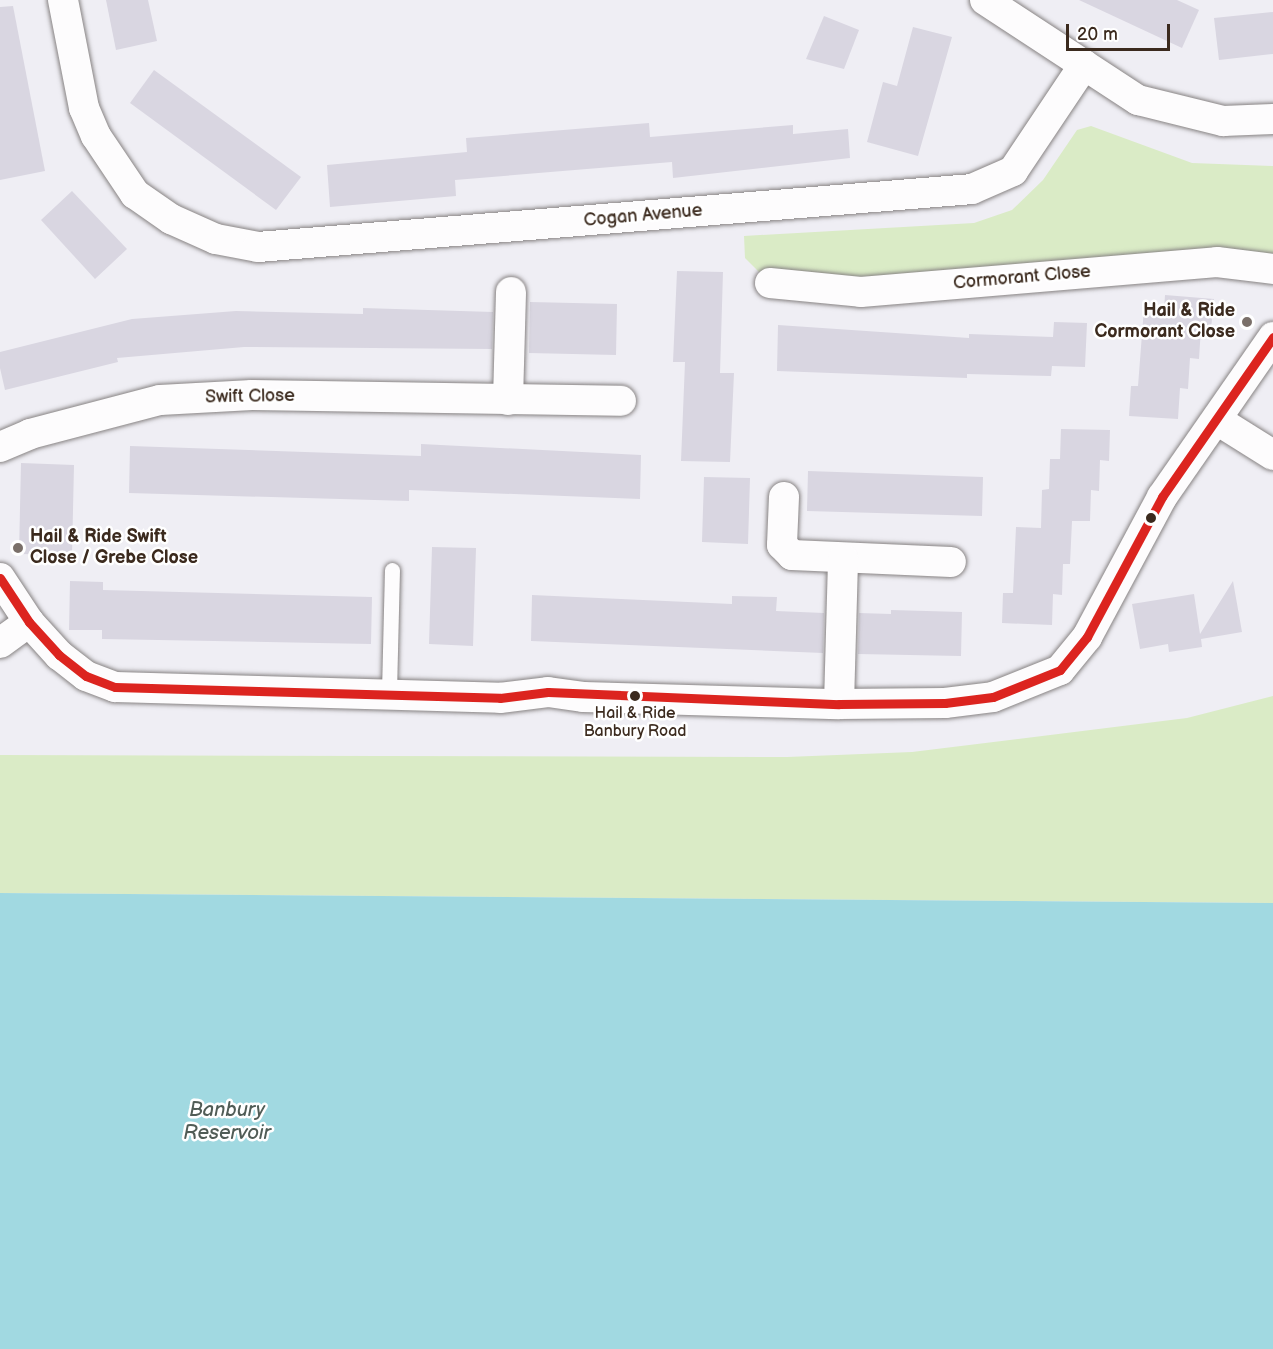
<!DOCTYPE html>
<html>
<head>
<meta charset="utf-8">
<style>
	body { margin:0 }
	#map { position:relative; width:1273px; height:1349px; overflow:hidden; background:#efeef4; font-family:"Balsamiq Sans",sans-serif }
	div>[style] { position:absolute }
	.green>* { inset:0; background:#daebc6 }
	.water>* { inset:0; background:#a1d9e1 }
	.building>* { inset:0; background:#d9d6e1 }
	.roads { filter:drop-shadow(0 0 2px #878383) drop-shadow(0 0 2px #878383) }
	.service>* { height:15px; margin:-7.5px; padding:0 7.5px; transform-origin:7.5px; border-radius:7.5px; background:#fdfcfd }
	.minor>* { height:30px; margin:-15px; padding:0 15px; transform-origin:15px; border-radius:15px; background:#fdfcfd }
	.bus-1>* { height:9px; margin:-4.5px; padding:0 4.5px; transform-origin:4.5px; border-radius:4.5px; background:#dc241f }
	.dots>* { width:16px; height:16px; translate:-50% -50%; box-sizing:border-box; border:3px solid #fff; border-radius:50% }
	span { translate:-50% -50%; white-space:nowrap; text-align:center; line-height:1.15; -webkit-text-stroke:5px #fff; paint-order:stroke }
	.bus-label { font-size:16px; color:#3b2a1e }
	.street-label { font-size:18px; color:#3b2a1e }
	.poi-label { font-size:18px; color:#3b2a1e; font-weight:700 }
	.right { translate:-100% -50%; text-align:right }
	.left { translate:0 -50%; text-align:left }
	.water-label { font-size:20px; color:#505c56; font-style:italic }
	.scale { position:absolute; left:1066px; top:24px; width:104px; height:27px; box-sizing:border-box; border:3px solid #3b2a1e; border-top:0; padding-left:8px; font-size:18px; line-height:21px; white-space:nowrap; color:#3b2a1e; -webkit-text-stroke:4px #fff; paint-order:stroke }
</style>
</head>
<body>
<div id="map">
	<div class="green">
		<div style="clip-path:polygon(1091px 126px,1192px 163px,1273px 166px,1273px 269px,770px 283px,745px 258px,744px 236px,974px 223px,1012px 210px,1043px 180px,1077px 130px)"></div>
		<div style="clip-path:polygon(1273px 696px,1273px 903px,0 893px,0 755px,787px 757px,912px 752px,1187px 718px)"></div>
	</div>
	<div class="water">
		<div style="clip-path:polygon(0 893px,1273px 903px,1273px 1349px,0 1349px)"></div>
	</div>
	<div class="building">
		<div style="clip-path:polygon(106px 0,148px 0,157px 41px,116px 50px)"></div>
		<div style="clip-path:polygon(1079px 0,1177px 0,1199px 10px,1182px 48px)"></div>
		<div style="clip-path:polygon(13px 6px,45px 171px,0 180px,0 7px)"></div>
		<div style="clip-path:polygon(1273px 12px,1273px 54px,1219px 60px,1214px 18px)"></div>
		<div style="clip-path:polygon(824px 16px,859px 30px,844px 69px,806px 59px)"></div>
		<div style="clip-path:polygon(913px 27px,952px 37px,918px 156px,867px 142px,883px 82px,897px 86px)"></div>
		<div style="clip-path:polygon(154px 70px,301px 177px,276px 210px,130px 103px)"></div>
		<div style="clip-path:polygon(649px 123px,650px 137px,793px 125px,793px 134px,848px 129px,850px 158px,673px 178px,672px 162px,455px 180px,456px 196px,330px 207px,327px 165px,467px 152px,466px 138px)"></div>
		<div style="clip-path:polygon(72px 191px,127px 249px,95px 279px,41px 220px)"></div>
		<div style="clip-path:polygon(677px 271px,723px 272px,720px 373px,734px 373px,730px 462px,681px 461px,685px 362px,673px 362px)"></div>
		<div style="clip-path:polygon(1165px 295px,1214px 299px,1211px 329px,1201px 328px,1199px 359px,1190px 358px,1188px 389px,1180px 388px,1178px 419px,1129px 416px,1131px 386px,1138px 386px,1144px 308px,1164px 310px)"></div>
		<div style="clip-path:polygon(530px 302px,617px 304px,616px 355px,529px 353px)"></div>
		<div style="clip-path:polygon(363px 308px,493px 312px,492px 349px,244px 347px,117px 358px,118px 362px,5px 390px,0 368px,0 352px,132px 319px,236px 311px,363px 314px)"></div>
		<div style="clip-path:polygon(1054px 322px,1087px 323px,1085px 367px,1052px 366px,1051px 376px,967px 374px,967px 378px,777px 371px,778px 325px,969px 338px,969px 334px,1053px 337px)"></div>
		<div style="clip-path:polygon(1061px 429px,1110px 430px,1109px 461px,1100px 460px,1099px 491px,1091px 490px,1090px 521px,1072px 521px,1070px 564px,1063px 564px,1062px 595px,1053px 594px,1052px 625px,1002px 623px,1003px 593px,1013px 593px,1016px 527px,1041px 528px,1042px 490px,1049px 489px,1050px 459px,1060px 459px)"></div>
		<div style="clip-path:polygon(421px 444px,641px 455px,640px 499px,409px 490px,409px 501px,129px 493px,130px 446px,421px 456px)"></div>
		<div style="clip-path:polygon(21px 463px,74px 465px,72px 555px,19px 554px)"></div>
		<div style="clip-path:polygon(808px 471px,983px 477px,982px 516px,807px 511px)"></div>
		<div style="clip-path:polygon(704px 477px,750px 478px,748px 544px,702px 542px)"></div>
		<div style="clip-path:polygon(432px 547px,476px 548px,473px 646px,429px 644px)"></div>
		<div style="clip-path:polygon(70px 581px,103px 582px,103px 590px,372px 597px,371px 644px,102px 639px,102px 630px,69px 630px)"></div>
		<div style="clip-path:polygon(1233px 581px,1242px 632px,1201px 639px,1202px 647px,1169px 652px,1168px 644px,1140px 649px,1132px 604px,1194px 594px,1200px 634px)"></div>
		<div style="clip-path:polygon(532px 595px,732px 604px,732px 596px,777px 597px,776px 611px,824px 613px,823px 653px,531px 641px)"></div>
		<div style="clip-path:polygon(891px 610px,962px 612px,961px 656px,858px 654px,859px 613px,891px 614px)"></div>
	</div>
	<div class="roads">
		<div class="service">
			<div style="left:389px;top:692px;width:122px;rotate:-88.6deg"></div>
		</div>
		<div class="minor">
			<div style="left:63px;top:0;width:110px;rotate:79deg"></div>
			<div style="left:84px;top:108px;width:30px;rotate:67deg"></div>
			<div style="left:96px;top:136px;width:70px;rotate:56.1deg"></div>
			<div style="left:135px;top:194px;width:44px;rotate:34.8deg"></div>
			<div style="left:171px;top:219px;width:49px;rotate:24deg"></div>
			<div style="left:216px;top:239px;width:43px;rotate:10.8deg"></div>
			<div style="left:258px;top:247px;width:716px;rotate:-4.64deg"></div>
			<div style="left:972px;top:189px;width:45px;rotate:-23.7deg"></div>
			<div style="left:1013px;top:171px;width:128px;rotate:-56.2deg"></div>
			<div style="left:985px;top:0;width:183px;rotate:33.2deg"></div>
			<div style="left:1138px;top:100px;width:88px;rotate:13.9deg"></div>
			<div style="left:1223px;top:121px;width:50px;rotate:-2.3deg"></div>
			<div style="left:770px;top:283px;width:91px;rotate:5.6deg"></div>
			<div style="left:861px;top:292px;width:357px;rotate:-4.8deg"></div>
			<div style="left:1217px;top:262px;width:56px;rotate:7.1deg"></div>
			<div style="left:508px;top:400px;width:108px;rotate:-88.4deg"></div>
			<div style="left:1217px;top:420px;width:66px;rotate:32deg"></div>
			<div style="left:0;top:447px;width:33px;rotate:-23deg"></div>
			<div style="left:30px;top:434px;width:134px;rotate:-14.7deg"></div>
			<div style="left:160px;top:400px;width:92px;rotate:-3.1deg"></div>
			<div style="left:252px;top:395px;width:369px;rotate:0.9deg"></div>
			<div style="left:784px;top:497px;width:48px;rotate:92.4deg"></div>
			<div style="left:782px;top:545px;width:14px;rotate:45deg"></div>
			<div style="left:792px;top:555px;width:159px;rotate:2.5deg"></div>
			<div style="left:0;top:578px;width:53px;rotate:56.6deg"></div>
			<div style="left:29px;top:622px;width:45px;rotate:47.7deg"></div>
			<div style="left:59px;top:655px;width:34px;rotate:38deg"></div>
			<div style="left:86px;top:676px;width:31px;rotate:21deg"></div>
			<div style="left:115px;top:687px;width:385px;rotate:1.6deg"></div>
			<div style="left:500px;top:698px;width:48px;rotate:-7.1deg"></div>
			<div style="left:548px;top:692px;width:35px;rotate:8deg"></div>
			<div style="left:583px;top:697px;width:256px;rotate:1.6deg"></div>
			<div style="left:839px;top:704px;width:106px;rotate:-0.5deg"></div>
			<div style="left:945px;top:703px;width:48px;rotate:-7.1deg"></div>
			<div style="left:993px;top:697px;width:72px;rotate:-21.9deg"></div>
			<div style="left:1060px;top:670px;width:43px;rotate:-50.7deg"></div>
			<div style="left:1087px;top:637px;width:159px;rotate:-61.8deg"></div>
			<div style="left:1162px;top:497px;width:195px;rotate:-55.2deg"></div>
			<div style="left:0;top:643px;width:36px;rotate:-36deg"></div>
			<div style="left:839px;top:704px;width:145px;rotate:-88.4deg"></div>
		</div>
	</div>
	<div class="bus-1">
		<div style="left:0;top:578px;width:53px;rotate:56.6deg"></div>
		<div style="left:29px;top:622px;width:45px;rotate:47.7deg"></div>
		<div style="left:59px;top:655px;width:34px;rotate:38deg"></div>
		<div style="left:86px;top:676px;width:31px;rotate:21deg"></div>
		<div style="left:115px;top:687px;width:385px;rotate:1.6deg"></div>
		<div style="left:500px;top:698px;width:48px;rotate:-7.1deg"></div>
		<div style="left:548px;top:692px;width:291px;rotate:2.4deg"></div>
		<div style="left:839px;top:704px;width:106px;rotate:-0.5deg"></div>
		<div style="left:945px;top:703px;width:48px;rotate:-7.1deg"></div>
		<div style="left:993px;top:697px;width:72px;rotate:-21.9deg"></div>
		<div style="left:1060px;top:670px;width:43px;rotate:-50.7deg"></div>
		<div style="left:1087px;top:637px;width:159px;rotate:-61.8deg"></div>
		<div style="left:1162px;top:497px;width:195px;rotate:-55.2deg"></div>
	</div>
	<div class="dots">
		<div style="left:1247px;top:322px;background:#7a6f69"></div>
		<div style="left:1151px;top:518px;background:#3b2a1e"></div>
		<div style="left:18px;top:548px;background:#7a6f69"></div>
		<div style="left:635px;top:696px;background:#3b2a1e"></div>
	</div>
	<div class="bus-label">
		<span style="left:635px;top:723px">Hail &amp; Ride<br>Banbury Road</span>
	</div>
	<div class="street-label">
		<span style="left:643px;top:216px;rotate:-5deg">Cogan Avenue</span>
		<span style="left:1022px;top:278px;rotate:-5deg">Cormorant Close</span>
		<span style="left:250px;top:397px;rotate:-1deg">Swift Close</span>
	</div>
	<div class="poi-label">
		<span class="right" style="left:1235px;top:322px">Hail &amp; Ride<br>Cormorant Close</span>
		<span class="left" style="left:30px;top:548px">Hail &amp; Ride Swift<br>Close / Grebe Close</span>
	</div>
	<div class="water-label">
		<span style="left:227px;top:1122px">Banbury<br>Reservoir</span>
	</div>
	<div class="scale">20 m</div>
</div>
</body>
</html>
